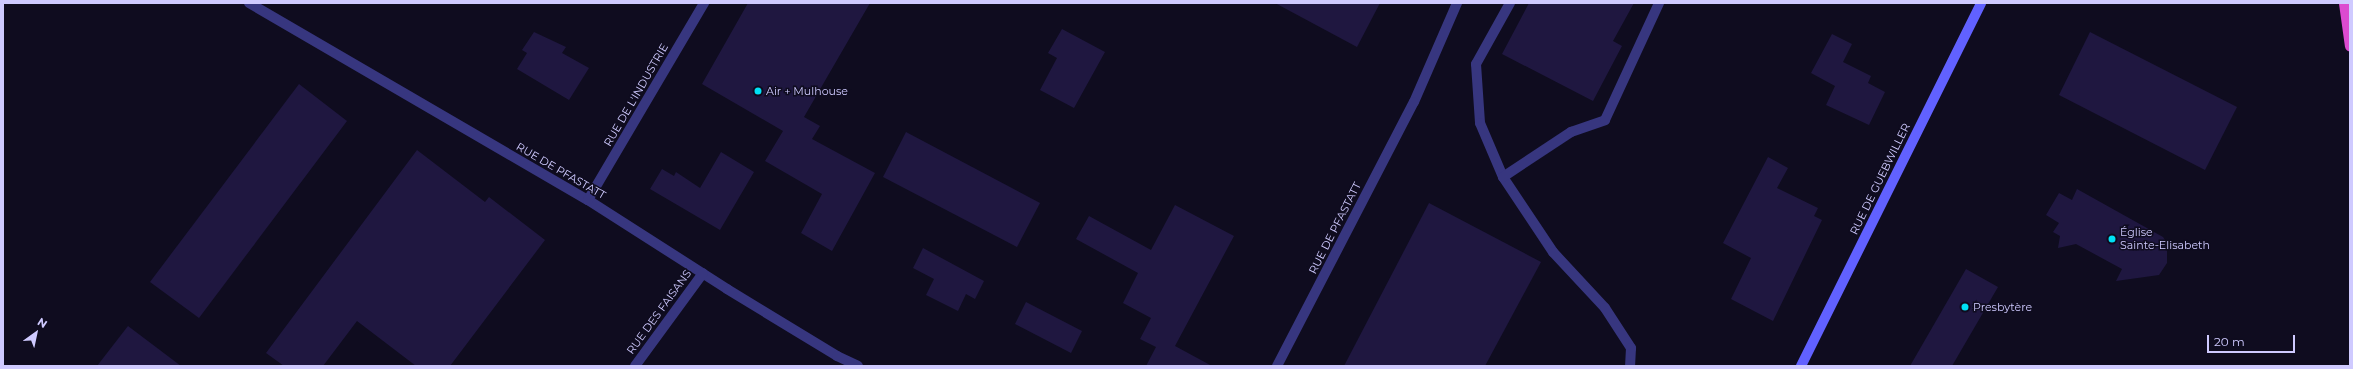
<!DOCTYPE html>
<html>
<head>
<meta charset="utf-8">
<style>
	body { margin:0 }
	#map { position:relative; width:2353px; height:369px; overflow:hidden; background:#0f0c1f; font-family:Montserrat,sans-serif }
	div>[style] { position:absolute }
	.building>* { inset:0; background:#1f1740 }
	.service>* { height:10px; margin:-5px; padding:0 5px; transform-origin:5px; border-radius:5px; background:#37367f }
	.minor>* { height:10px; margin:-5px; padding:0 5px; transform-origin:5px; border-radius:5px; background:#37367f }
	.secondary>* { height:10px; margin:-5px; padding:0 5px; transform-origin:5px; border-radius:5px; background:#6161ff }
	.trunk>* { height:11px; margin:-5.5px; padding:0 5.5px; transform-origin:5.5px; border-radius:5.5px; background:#dc4bd0 }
	.dots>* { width:11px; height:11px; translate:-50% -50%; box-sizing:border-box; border:2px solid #0f0c1f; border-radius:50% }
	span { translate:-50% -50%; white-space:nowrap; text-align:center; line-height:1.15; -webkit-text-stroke:3px #0f0c1f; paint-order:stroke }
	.poi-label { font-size:11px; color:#cfcaff }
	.left { translate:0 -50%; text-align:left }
	.street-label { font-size:11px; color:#cfcaff }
	.frame { position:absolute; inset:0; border:4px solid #cfcaff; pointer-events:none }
	.north { position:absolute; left:16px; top:313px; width:40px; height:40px; -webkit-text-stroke:3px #0f0c1f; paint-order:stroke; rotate:33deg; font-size:11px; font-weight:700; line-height:16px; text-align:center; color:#cfcaff }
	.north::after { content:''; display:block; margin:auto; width:14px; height:18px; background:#cfcaff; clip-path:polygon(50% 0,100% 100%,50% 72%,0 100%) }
	.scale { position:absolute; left:2207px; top:335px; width:88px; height:18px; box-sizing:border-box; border:2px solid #cfcaff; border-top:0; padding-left:5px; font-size:12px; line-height:14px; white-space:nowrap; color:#cfcaff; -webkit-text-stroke:3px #0f0c1f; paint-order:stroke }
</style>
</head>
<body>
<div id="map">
	<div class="building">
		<div style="clip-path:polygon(748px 3px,870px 3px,804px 117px,820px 126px,812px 139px,875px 173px,832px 251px,801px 233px,822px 194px,765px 161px,783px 131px,702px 84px)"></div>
		<div style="clip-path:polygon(1275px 3px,1380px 3px,1357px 47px)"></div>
		<div style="clip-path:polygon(1529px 3px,1634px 3px,1613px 41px,1622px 46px,1593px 101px,1502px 54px)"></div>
		<div style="clip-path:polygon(1062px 29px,1105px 52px,1074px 108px,1040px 90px,1057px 58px,1048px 53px)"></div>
		<div style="clip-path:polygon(534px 32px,566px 47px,562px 53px,589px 68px,569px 100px,517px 69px,527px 53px,522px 50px)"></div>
		<div style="clip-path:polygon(2090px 32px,2237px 107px,2205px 170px,2059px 95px)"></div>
		<div style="clip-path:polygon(1832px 34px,1852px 44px,1843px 62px,1871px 76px,1868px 83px,1885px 92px,1869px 125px,1826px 105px,1835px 86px,1811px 73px)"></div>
		<div style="clip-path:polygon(299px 84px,347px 121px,199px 318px,150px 282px)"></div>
		<div style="clip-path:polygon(906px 132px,1040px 203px,1017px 247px,883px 177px)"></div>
		<div style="clip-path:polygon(417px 150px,485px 202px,489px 197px,545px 240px,450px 366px,416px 366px,357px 321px,323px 366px,284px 366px,266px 353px)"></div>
		<div style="clip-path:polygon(721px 152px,754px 172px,720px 230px,650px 189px,662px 169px,674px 176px,676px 172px,700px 188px)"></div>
		<div style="clip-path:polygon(1768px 157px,1788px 168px,1777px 188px,1818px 208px,1814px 216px,1822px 220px,1773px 321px,1731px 299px,1751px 258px,1723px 243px)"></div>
		<div style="clip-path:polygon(2077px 189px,2163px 237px,2167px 243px,2167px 263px,2159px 275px,2116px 281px,2122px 269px,2076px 244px,2058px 248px,2060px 236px,2053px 232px,2059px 223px,2046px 215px,2059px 193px,2072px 200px)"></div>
		<div style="clip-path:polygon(1429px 203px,1541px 262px,1485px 366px,1344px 366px)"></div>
		<div style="clip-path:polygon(1175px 205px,1234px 236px,1175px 346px,1212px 366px,1146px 366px,1156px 347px,1140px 339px,1151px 318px,1123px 303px,1138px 273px,1076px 239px,1089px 216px,1151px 250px)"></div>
		<div style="clip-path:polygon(923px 248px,984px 281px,975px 299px,966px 294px,958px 311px,926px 295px,934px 279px,913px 268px)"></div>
		<div style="clip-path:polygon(1966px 269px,1998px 287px,1952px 366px,1910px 366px)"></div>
		<div style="clip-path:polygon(1026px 302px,1082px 331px,1071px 353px,1015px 324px)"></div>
		<div style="clip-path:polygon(128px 326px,181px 366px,97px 366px)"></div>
	</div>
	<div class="service">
		<div style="left:1510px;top:3px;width:70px;rotate:119.1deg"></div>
		<div style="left:1476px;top:64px;width:59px;rotate:86.1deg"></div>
		<div style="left:1480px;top:123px;width:59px;rotate:66.9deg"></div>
		<div style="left:1503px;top:177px;width:90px;rotate:56.3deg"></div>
		<div style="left:1553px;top:252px;width:76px;rotate:47.1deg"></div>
		<div style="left:1605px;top:308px;width:48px;rotate:57deg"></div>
		<div style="left:1631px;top:348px;width:18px;rotate:93deg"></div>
		<div style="left:1414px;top:102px;width:108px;rotate:-66.5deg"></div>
		<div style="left:1503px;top:177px;width:82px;rotate:-33.5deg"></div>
		<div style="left:1571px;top:132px;width:36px;rotate:-19deg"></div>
		<div style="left:1605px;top:120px;width:129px;rotate:-65.2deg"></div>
	</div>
	<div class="minor">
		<div style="left:249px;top:3px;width:392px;rotate:30.2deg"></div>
		<div style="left:588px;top:200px;width:165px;rotate:32.6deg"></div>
		<div style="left:727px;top:289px;width:129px;rotate:31.3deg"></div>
		<div style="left:837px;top:356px;width:23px;rotate:25deg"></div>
		<div style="left:588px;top:200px;width:229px;rotate:-59.5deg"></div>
		<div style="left:635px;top:366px;width:115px;rotate:-53.8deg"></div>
		<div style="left:1277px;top:366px;width:297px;rotate:-62.6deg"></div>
	</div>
	<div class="secondary">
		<div style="left:1801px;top:366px;width:405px;rotate:-63.6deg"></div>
	</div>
	<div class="trunk">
		<div style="left:2344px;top:3px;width:43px;rotate:82.1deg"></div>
	</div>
	<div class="dots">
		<div style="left:758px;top:91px;background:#00e1f5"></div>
		<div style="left:2112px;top:239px;background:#00e1f5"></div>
		<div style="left:1965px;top:307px;background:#00e1f5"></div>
	</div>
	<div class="poi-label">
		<span class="left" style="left:766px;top:91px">Air + Mulhouse</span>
		<span class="left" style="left:2120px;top:239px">Église<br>Sainte-Elisabeth</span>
		<span class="left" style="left:1973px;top:307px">Presbytère</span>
	</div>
	<div class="street-label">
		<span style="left:636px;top:95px;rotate:-60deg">RUE DE L'INDUSTRIE</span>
		<span style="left:561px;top:171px;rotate:30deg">RUE DE PFASTATT</span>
		<span style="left:1880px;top:179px;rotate:-64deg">RUE DE GUEBWILLER</span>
		<span style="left:1335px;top:228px;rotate:-63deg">RUE DE PFASTATT</span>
		<span style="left:659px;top:312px;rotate:-54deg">RUE DES FAISANS</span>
	</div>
	<div class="frame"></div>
	<div class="north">N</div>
	<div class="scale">20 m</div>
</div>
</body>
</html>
